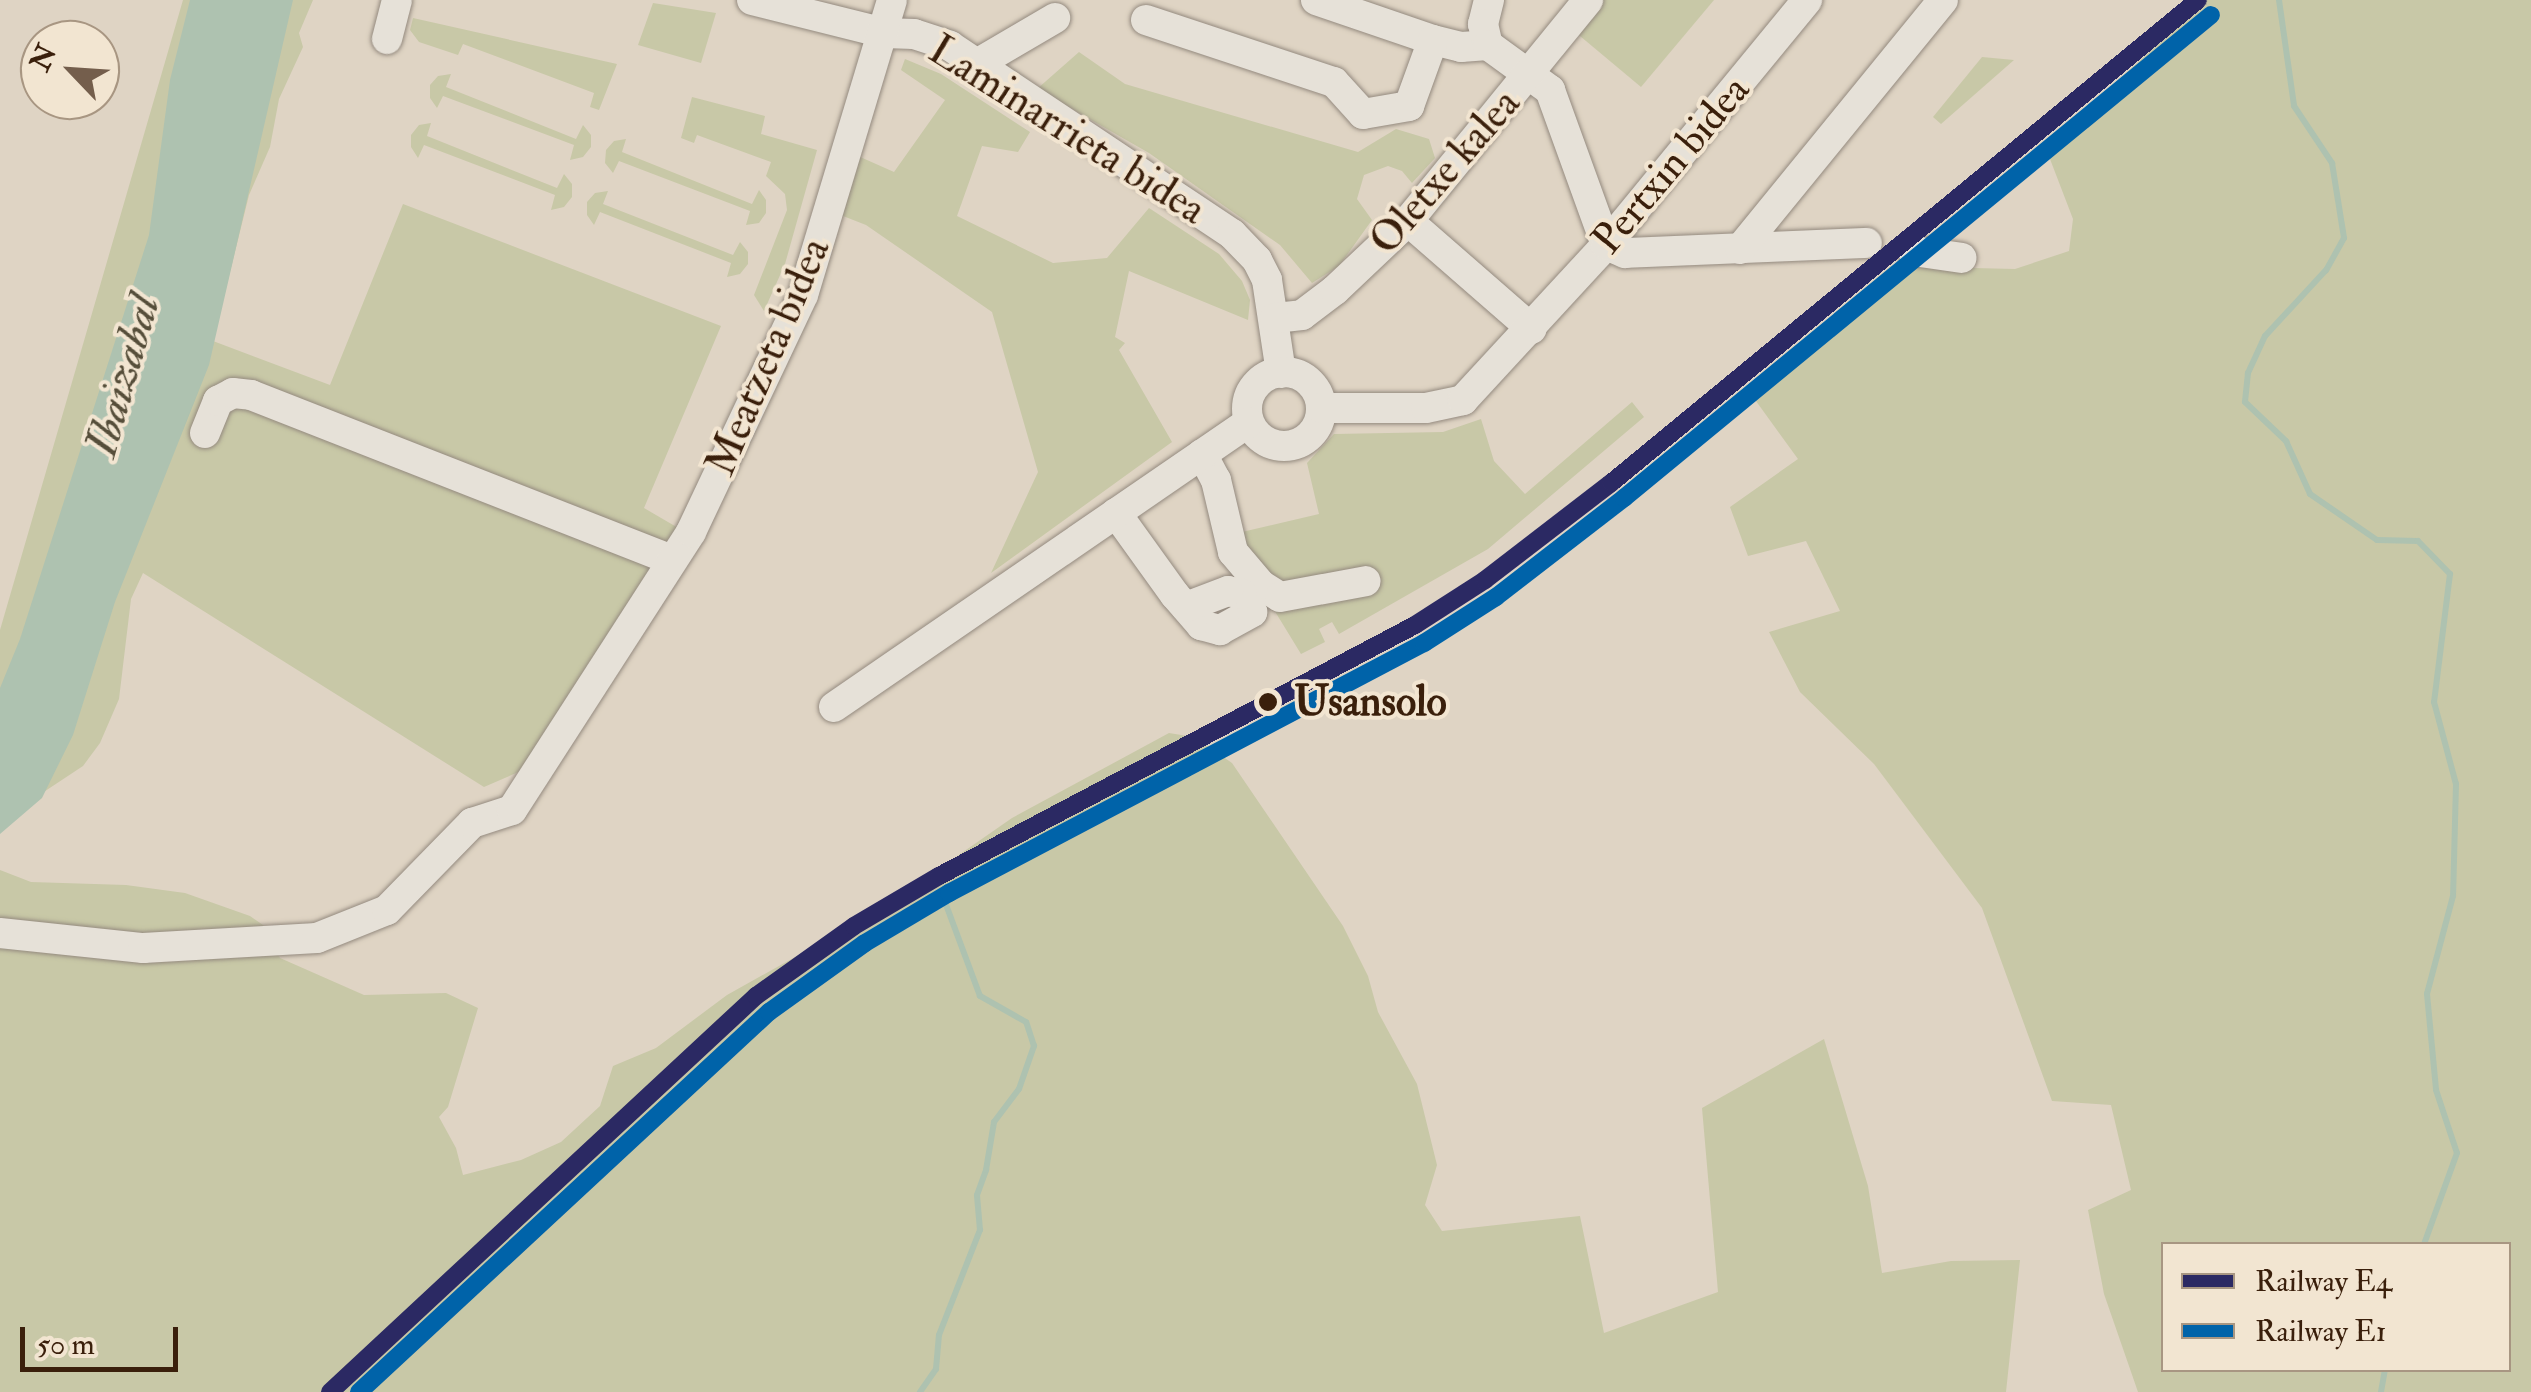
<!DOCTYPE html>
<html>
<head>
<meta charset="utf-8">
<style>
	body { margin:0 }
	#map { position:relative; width:2531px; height:1392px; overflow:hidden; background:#dfd4c4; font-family:"IM FELL Double Pica",serif }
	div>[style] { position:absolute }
	.green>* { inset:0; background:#c8c8a7 }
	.water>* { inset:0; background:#aec2b0 }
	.stream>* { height:6px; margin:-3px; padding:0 3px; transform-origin:3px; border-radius:3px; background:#aec2b0 }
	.roads { filter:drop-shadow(0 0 2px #948a7f) drop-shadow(0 0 2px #948a7f) }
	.minor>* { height:30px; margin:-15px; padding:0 15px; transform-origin:15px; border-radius:15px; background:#e6e1d8 }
	.minor>.ring { margin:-15px; padding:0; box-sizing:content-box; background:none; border:30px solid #e6e1d8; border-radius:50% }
	.rail-1>* { height:18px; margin:-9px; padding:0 9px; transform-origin:9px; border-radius:9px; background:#2b2963 }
	.rail-2>* { height:18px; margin:-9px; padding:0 9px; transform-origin:9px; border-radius:9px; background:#0063a9 }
	.dots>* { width:28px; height:28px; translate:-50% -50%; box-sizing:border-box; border:5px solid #f2e5d1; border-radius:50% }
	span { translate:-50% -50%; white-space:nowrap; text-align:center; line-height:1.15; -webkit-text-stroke:8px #f2e5d1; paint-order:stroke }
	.street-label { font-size:42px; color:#3a1f0b }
	.stop-label { font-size:42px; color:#3a1f0b; font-weight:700 }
	.left { translate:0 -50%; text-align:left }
	.water-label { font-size:45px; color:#564e3a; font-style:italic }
	.legend { position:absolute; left:2161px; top:1242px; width:350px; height:130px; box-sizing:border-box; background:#f2e5d1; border:2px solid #a89682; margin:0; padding:12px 18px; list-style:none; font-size:30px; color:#3a1f0b }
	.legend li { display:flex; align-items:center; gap:20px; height:50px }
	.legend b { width:50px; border:2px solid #a89682 }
	.north { position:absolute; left:20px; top:20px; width:100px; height:100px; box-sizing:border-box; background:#f2e5d1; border:2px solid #a89682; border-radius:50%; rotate:295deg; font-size:28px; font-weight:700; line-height:40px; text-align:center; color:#3a1f0b }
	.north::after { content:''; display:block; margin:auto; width:35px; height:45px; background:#745e4c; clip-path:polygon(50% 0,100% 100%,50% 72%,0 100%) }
	.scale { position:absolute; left:20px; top:1327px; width:158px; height:45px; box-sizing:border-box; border:5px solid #3a1f0b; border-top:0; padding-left:12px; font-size:30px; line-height:35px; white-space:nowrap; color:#3a1f0b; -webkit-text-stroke:8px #f2e5d1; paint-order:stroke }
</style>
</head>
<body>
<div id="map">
	<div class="green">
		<div style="clip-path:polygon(183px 0,313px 0,299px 33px,303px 47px,279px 99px,270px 147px,249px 195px,213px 341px,330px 385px,403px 204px,721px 326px,644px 508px,680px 529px,530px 767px,484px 787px,143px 573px,131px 599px,119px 699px,100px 743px,83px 766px,15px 811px,0 827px,0 630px)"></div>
		<div style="clip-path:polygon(1593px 0,1714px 0,1641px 87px,1574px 31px)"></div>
		<div style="clip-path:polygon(evenodd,2207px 0,2531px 0,2531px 1392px,2138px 1392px,2104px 1294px,2088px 1210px,2131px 1190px,2111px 1105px,2052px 1101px,1982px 908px,1874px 764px,1800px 692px,1769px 632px,1840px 611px,1806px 541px,1748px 556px,1730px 507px,1798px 459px,1748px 390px,1891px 266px,2015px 269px,2069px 251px,2073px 219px,2045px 146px,2207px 0,2164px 1244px,2508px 1244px,2508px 1370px,2164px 1370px,2164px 1244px)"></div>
		<div style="clip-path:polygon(653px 3px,716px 13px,701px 63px,638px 45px)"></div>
		<div style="clip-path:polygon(413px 18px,617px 64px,599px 110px,590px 107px,594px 93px,463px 44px,458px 55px,419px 42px,410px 30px)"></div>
		<div style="clip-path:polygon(1079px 52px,1125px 84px,1358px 152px,1396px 129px,1429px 139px,1435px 158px,1412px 183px,1402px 171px,1388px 166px,1364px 175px,1357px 199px,1372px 220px,1339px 266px,1312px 283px,1280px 245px,1149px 153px,1037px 89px)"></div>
		<div style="clip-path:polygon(1982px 57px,2014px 60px,1941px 124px,1933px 117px)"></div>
		<div style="clip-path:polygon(905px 59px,941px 74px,1030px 132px,1018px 152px,982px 146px,957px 216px,1053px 263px,1107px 258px,1149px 208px,1219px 254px,1242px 281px,1250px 300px,1248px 320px,1129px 271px,1115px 337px,1125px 343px,1119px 350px,1172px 442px,991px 573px,1038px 472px,992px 312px,866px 225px,838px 214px,858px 156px,894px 172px,945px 100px,901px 70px)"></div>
		<div style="clip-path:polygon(451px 74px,446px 87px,576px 139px,583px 125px,591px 135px,591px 147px,583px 157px,570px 160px,574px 145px,443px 96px,437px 108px,430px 98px,430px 85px,438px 76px)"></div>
		<div style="clip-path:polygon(692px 97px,765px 116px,761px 134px,817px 150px,785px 264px,764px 311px,754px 295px,787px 210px,785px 194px,766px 176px,771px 162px,697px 135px,694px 143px,681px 138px)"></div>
		<div style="clip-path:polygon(431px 123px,427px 136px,557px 188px,564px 174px,572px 184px,572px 197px,564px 207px,551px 210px,555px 195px,424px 145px,418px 158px,411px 147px,411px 135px,419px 125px)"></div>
		<div style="clip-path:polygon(626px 139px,622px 152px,752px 204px,759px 190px,766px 200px,766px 213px,759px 223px,746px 225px,750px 211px,619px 161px,613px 173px,605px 163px,606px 150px,614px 141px)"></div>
		<div style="clip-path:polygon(608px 191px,603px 204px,733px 255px,740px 242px,748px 252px,748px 264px,740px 274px,727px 277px,731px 263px,600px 212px,594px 225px,587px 215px,587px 202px,595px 193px)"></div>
		<div style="clip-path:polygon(1632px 402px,1644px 417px,1488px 549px,1339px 634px,1332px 622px,1319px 629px,1325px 642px,1301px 654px,1246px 564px,1242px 532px,1319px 514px,1307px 463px,1334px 434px,1443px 432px,1481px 419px,1494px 461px,1525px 494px)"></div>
		<div style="clip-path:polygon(1169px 733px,1194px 737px,1232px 763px,1343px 926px,1368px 976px,1378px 1012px,1417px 1084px,1437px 1165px,1425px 1205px,1442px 1231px,1580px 1216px,1604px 1333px,1718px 1292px,1702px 1108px,1824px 1039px,1868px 1186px,1882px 1273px,1951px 1261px,2020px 1260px,2006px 1392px,0 1392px,0 870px,31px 882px,126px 885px,185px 893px,250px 916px,263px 925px,280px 958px,364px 995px,446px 993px,478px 1008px,448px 1107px,439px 1117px,456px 1148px,463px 1175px,521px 1160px,561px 1142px,600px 1106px,613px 1066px,656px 1048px,727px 995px,881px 909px,1012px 818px)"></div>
	</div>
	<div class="water">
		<div style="clip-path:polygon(190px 0,293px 0,209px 365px,115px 602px,73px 735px,42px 798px,0 834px,0 688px,20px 639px,149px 235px,170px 80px)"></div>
	</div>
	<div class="stream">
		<div style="left:2279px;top:0;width:107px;rotate:81.9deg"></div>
		<div style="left:2294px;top:106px;width:69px;rotate:56.3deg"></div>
		<div style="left:2332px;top:163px;width:76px;rotate:80.9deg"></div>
		<div style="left:2344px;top:238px;width:37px;rotate:119deg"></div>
		<div style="left:2326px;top:270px;width:90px;rotate:132.7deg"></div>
		<div style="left:2265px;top:336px;width:41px;rotate:114.7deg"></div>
		<div style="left:2248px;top:373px;width:29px;rotate:96deg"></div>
		<div style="left:2245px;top:402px;width:57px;rotate:43.6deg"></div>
		<div style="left:2286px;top:441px;width:58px;rotate:65.6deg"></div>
		<div style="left:2310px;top:494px;width:81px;rotate:34.5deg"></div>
		<div style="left:2377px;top:540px;width:41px;rotate:1.4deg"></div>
		<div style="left:2418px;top:541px;width:46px;rotate:45.9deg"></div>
		<div style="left:2450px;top:574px;width:129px;rotate:97.1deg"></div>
		<div style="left:2434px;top:702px;width:85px;rotate:75deg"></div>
		<div style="left:2456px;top:784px;width:112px;rotate:91.5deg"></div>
		<div style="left:2453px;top:896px;width:101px;rotate:104.9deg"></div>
		<div style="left:2427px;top:994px;width:96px;rotate:84.6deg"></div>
		<div style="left:2436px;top:1090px;width:66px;rotate:71.6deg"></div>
		<div style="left:2457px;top:1153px;width:97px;rotate:109.9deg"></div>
		<div style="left:920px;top:1392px;width:28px;rotate:-55deg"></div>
		<div style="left:936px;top:1369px;width:34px;rotate:-85deg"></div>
		<div style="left:939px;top:1335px;width:113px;rotate:-68.7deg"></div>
		<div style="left:980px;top:1230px;width:35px;rotate:-95deg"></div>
		<div style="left:977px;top:1195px;width:27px;rotate:-70deg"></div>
		<div style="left:986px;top:1170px;width:49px;rotate:-80.5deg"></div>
		<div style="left:994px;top:1122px;width:41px;rotate:-52.9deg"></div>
		<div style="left:1019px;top:1089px;width:46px;rotate:-70.8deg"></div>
		<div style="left:1034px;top:1046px;width:25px;rotate:-108deg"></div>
		<div style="left:1026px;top:1022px;width:53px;rotate:-150.5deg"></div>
		<div style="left:980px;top:996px;width:103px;rotate:-110.4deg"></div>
		<div style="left:2381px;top:1392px;width:22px;rotate:-80deg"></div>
	</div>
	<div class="roads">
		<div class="minor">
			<div style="left:752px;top:0;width:136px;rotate:14deg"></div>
			<div style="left:884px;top:33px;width:30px;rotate:2deg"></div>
			<div style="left:914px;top:34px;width:38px;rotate:18deg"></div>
			<div style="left:950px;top:46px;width:339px;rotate:33.7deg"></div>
			<div style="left:1232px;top:234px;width:36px;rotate:46deg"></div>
			<div style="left:1257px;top:260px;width:22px;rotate:63deg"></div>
			<div style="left:1267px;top:280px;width:94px;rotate:81.4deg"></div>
			<div style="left:1316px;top:0;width:124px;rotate:18.9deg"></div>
			<div style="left:1433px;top:40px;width:29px;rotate:14deg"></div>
			<div style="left:1461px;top:47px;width:27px;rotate:-4deg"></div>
			<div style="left:1489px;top:0;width:25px;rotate:104deg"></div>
			<div style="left:1483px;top:24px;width:22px;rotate:77deg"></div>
			<div style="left:1488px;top:45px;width:77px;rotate:36deg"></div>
			<div style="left:1550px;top:90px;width:165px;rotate:70.1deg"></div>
			<div style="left:1606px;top:245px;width:21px;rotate:23deg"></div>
			<div style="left:1625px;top:253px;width:242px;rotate:-2.4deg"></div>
			<div style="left:1146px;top:20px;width:198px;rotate:18.3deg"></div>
			<div style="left:1334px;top:82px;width:43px;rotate:47.8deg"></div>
			<div style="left:1363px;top:114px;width:47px;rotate:-9.9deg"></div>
			<div style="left:1409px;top:106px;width:70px;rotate:-70deg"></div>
			<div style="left:387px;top:39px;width:40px;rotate:-75.6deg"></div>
			<div style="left:975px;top:65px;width:93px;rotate:-30.4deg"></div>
			<div style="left:1408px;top:221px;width:164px;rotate:41.1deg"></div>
			<div style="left:1740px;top:249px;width:321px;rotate:-50.8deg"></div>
			<div style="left:1913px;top:251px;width:49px;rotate:8.1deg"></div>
			<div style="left:1275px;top:318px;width:27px;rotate:-6deg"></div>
			<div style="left:1302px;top:315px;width:41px;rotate:-37.1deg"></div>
			<div style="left:1335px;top:290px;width:100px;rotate:-43.4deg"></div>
			<div style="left:1408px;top:221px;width:285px;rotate:-50.8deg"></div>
			<div class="ring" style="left:1247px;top:372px;width:44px;height:44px"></div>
			<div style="left:1321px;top:408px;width:105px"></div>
			<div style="left:1426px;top:408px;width:38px;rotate:-12deg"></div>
			<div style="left:1463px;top:400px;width:211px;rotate:-47.3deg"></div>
			<div style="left:1606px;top:245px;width:317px;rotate:-50.6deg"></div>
			<div style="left:205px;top:433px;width:35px;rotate:-68deg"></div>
			<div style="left:218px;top:401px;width:17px;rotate:-28deg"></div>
			<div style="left:233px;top:393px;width:18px;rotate:6deg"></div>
			<div style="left:251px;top:395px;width:452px;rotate:21.4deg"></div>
			<div style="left:1202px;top:454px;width:30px;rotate:62deg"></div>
			<div style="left:1216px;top:480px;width:74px;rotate:76.7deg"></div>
			<div style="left:1233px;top:552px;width:43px;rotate:49.7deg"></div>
			<div style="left:1261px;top:585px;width:22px;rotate:32deg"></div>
			<div style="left:1280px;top:597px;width:87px;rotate:-10.5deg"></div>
			<div style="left:1116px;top:513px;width:101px;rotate:54.3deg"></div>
			<div style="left:1175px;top:595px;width:40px;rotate:49deg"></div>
			<div style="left:1201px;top:625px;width:20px;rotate:15deg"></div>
			<div style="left:1220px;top:630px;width:37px;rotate:-29deg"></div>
			<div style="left:1252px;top:612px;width:21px;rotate:-119deg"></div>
			<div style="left:1242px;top:594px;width:14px;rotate:-168deg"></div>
			<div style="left:1228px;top:591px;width:45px;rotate:159.1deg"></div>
			<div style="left:834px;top:707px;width:503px;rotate:-34.48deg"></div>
			<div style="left:0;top:933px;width:144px;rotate:6deg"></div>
			<div style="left:143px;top:948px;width:174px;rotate:-3.3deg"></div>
			<div style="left:317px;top:938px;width:75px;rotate:-21.8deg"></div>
			<div style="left:387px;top:910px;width:122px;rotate:-45.7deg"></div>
			<div style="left:472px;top:823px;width:42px;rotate:-18deg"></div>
			<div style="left:512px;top:810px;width:331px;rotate:-57.2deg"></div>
			<div style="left:691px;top:532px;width:262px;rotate:-64.7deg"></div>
			<div style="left:803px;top:295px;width:308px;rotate:-73.2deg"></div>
		</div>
	</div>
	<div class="rail-1">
		<div style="left:330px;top:1392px;width:582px;rotate:-42.91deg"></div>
		<div style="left:756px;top:996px;width:120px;rotate:-35.5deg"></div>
		<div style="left:854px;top:926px;width:99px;rotate:-30.5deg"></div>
		<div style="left:939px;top:876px;width:538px;rotate:-27.8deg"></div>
		<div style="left:1415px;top:625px;width:83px;rotate:-32.7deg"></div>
		<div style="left:1485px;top:580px;width:159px;rotate:-37.6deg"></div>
		<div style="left:1611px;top:483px;width:760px;rotate:-39.45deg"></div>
	</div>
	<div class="rail-2">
		<div style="left:359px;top:1392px;width:559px;rotate:-42.83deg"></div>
		<div style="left:769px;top:1012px;width:118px;rotate:-35.7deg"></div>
		<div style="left:865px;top:943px;width:98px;rotate:-30.8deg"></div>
		<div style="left:949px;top:893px;width:537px;rotate:-27.76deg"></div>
		<div style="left:1424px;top:643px;width:85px;rotate:-32.6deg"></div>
		<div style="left:1496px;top:597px;width:162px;rotate:-37.7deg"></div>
		<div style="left:1624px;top:498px;width:760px;rotate:-39.45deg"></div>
	</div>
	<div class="dots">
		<div style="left:1268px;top:702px;background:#3a1f0b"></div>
	</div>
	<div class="street-label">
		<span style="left:1067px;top:130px;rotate:32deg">Laminarrieta bidea</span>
		<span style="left:1671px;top:165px;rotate:-50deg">Pertxin bidea</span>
		<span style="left:1445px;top:172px;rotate:-49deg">Oletxe kalea</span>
		<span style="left:768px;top:357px;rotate:-67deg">Meatzeta bidea</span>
	</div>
	<div class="stop-label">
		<span class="left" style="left:1294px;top:702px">Usansolo</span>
	</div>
	<div class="water-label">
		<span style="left:124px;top:376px;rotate:-74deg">Ibaizabal</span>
	</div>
	<ul class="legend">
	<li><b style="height:12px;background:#2b2963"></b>Railway E4</li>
	<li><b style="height:12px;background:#0063a9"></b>Railway E1</li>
	</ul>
	<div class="north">N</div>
	<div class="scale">50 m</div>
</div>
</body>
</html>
